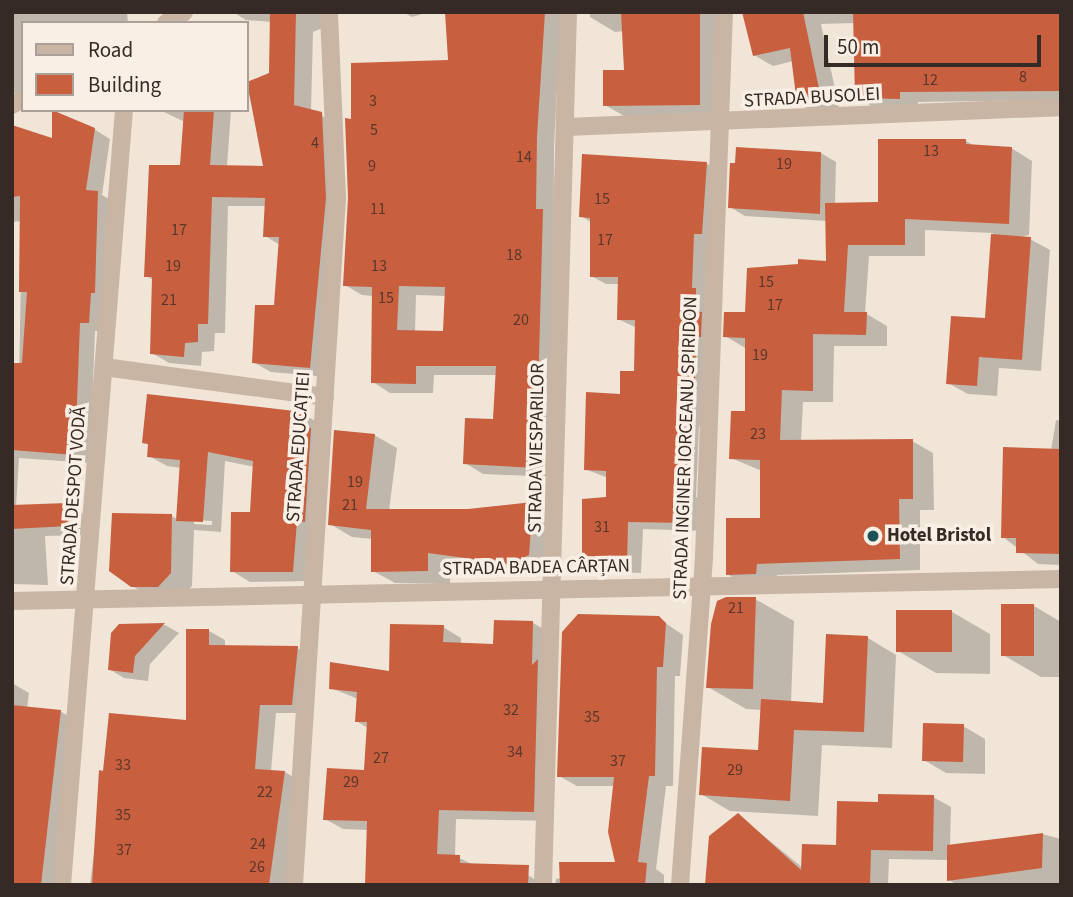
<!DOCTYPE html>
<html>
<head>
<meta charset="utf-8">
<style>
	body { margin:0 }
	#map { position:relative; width:1073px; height:897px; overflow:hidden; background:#f1e5d8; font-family:"Source Sans 3",sans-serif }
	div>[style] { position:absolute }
	.shadow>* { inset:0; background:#0003 }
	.building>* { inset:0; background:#c85f3f }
	.minor>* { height:18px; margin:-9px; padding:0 9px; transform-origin:9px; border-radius:9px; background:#c9b5a4 }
	.dots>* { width:19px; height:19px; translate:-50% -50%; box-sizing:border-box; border:4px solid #f9efe4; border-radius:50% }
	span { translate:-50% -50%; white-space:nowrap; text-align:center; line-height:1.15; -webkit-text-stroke:7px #f9efe4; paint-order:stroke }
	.number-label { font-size:16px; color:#5a372c }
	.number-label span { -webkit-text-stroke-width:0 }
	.street-label { font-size:19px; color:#352a26 }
	.poi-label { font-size:19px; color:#352a26; font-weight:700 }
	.left { translate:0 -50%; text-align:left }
	.frame { position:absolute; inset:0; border:14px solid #352a26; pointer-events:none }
	.legend { position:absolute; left:21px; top:21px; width:228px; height:91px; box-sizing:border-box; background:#f9efe4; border:2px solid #aba098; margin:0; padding:9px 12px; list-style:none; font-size:21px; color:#352a26 }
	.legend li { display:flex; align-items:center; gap:14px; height:35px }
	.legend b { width:35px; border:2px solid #aba098 }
	.scale { position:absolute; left:824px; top:35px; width:217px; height:32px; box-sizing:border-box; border:4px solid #352a26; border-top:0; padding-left:9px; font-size:21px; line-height:24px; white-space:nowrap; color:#352a26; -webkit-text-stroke:5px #f9efe4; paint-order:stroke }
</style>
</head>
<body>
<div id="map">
	<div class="shadow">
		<div style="clip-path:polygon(12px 12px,127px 12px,128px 23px,23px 23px,23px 92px,18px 95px,12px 91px)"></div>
		<div style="clip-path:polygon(233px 12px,332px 12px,332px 24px,313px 32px,311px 111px,339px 124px,327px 377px,271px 372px,253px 362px,276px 307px,280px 245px,265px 236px,266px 206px,228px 206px,225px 333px,215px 333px,214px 351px,202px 352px,201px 366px,169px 363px,152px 353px,153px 280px,146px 276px,182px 167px,185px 122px,160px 110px,231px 110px,227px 167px,265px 168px,247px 83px,271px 74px,272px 22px,246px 20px)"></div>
		<div style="clip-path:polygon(403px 12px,429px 12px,412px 17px)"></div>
		<div style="clip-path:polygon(evenodd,447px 12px,561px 12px,554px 147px,553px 477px,483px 474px,465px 463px,495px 420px,497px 375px,434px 375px,433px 393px,390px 393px,373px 382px,374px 296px,362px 295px,345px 285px,352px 122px,450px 62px,447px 12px,416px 295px,446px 296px,445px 333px,415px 332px,416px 295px)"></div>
		<div style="clip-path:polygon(590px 12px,726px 12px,726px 119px,631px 120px,605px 105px,626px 71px,624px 31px,615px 32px,590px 17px)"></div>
		<div style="clip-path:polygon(744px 12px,1061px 12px,1061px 100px,918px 102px,918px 109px,875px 108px,856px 97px,855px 23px,821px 24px,840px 112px,816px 114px,798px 103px,793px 61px,773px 66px,754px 55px)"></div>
		<div style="clip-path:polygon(94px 129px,110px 139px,102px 195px,114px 202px,105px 331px,95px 331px,90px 463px,19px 458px,16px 507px,67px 505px,83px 514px,84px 535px,45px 536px,48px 585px,12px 584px,12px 357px,19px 381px,22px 221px,12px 222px,12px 133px,54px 141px)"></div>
		<div style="clip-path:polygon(966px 141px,976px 147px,1011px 148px,1032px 161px,1029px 235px,1016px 238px,1030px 239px,1050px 250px,1041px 371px,999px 368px,997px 396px,968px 394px,948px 383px,987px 320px,993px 233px,925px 230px,925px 256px,869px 256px,865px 313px,887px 326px,887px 346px,834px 346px,833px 402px,803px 402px,801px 442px,912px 441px,933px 453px,934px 510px,920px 510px,920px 570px,777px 575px,777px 585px,748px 586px,727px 574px,762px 520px,762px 471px,731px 458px,747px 413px,747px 349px,725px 336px,747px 314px,827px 262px,827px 221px,745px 216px,730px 207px,821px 153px,836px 162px,835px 204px,880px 204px)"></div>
		<div style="clip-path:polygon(707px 164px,721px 172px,707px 427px,699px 426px,696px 497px,706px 502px,705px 531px,643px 529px,641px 573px,604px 572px,589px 563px,608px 499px,608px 478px,585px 469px,635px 372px,637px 328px,618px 319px,619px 284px,606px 284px,591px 276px,591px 222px,581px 216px)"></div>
		<div style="clip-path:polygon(evenodd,302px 413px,320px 424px,310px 581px,250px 582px,232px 571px,251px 514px,255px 467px,225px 461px,221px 532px,194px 530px,192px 586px,181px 598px,155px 599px,132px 586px,172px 516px,178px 520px,181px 468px,167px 466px,149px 456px,150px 446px,144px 442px,302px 413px,194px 520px,212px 521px,212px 525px,194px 524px,194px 520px)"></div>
		<div style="clip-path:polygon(1056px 420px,1061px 421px,1061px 565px,1038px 564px,1003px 537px,1051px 451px)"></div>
		<div style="clip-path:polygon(374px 435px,397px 448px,389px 511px,468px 511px,533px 504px,555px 517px,551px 568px,534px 576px,450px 564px,450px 583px,395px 583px,373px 571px,373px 539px,352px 537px,330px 524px)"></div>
		<div style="clip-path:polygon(755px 599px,794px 621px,791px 703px,825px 705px,868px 638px,896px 655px,892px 748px,822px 745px,818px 816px,730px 811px,701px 794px,760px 752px,762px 710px,746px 709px,708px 687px)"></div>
		<div style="clip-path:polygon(1034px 606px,1061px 622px,1061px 677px,1041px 677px,1003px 655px)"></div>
		<div style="clip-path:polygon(952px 612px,990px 634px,990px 674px,936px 673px,898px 651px)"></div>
		<div style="clip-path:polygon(658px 618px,683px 635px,680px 676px,675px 676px,673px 786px,666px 786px,656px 869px,664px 875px,664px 885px,555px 885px,556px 879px,617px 863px,615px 786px,577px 786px,559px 776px)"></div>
		<div style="clip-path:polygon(533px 623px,551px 633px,551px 821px,456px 819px,455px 856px,474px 865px,513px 866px,544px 885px,367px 885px,369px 830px,343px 829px,325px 819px,366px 772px,368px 728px,356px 721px,358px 699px,331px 688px,390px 673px,443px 627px,461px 638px,461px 645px,495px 645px)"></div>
		<div style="clip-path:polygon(120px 625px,165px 625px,179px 633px,150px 664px,148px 681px,124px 678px,109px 669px)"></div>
		<div style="clip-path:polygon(209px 631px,225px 640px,225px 647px,297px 648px,313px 657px,308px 713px,276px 713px,271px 771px,285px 772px,301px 782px,287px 885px,90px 885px,104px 772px,187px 722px)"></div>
		<div style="clip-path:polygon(12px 683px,29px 693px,27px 709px,60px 711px,76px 721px,59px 885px,12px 885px)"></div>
		<div style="clip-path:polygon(963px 726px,985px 739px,985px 774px,946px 773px,924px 760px)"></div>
		<div style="clip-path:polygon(933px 797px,951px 807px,950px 846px,1042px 834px,1061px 839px,1061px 883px,958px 885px,949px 880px,949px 860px,889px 859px,888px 885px,707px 885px,738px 815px,803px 868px,837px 847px,880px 804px)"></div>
	</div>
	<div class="building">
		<div style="clip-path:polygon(270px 12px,296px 12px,294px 105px,322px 112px,326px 198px,310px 368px,252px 363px,255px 305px,274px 305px,279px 237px,263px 237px,265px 198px,212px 197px,208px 324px,198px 324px,198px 342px,185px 343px,184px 357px,150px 354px,152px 277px,144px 277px,149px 165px,180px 165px,184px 110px,214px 110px,210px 165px,263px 166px,247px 82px,269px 73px)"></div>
		<div style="clip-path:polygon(evenodd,445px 12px,545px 12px,537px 136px,536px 209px,543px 209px,536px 468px,463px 464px,465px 418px,493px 419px,496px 366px,416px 366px,416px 384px,371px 383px,372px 287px,343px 286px,348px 198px,345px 118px,351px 119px,351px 63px,448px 60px,445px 12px,399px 286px,445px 287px,443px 331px,397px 330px,399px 286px)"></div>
		<div style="clip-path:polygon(621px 12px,700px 12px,700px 105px,603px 106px,603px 70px,624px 70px)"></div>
		<div style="clip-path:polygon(742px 12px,803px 12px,822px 103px,797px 104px,790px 48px,753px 56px)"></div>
		<div style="clip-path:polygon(853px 12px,1061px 12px,1061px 91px,900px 92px,900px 99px,855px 98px)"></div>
		<div style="clip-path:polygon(52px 110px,95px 128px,86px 190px,98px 191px,95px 293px,91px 293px,89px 323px,80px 323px,75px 455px,12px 450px,12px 363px,22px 363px,27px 292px,19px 292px,20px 196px,12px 197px,12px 125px,52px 138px)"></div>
		<div style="clip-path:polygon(878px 139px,966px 139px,966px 144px,1012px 147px,1009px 224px,905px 219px,905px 245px,848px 245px,844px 312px,867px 312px,866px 335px,813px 334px,813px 391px,782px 390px,780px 440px,913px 439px,913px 499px,899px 499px,900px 559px,757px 564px,756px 574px,726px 575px,726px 518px,760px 518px,760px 460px,729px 459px,731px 411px,745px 411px,745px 338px,723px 337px,724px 312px,745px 312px,747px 268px,798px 264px,798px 259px,826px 261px,825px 203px,878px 202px)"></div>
		<div style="clip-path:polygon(736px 147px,821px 152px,820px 214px,728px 208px,730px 163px,735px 163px)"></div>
		<div style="clip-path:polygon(582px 154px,707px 162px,702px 234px,694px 234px,692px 288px,696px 288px,696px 312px,702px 312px,701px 337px,697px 337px,693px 419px,685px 419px,682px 492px,691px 492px,691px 523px,628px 522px,627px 566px,588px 565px,582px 557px,582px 499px,606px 497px,606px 471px,584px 470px,586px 392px,620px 394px,620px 371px,634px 371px,635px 320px,617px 320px,618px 277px,590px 277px,590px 218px,579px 217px)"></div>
		<div style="clip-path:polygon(991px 234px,1031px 237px,1022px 360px,979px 357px,977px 386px,946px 384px,951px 316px,985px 318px)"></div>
		<div style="clip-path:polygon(147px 394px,303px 412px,301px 427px,311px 428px,305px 522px,297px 521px,293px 572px,230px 572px,231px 512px,250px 512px,253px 461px,208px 452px,203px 522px,176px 521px,180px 460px,147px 457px,148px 444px,142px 443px)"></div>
		<div style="clip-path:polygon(334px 430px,375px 434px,366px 509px,468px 509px,533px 502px,529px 555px,510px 564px,428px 553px,428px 571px,371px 572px,371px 530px,328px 525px)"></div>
		<div style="clip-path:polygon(1003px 447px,1061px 449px,1061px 554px,1016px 553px,1016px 538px,1001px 538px)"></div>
		<div style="clip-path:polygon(67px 503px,68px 526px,12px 529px,12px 505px)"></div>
		<div style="clip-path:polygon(112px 513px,172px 514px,171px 573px,158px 587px,131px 587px,109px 571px)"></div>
		<div style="clip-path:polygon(726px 597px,756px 597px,753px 689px,706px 688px,711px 624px,717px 601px)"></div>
		<div style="clip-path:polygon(1001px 604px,1034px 604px,1034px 656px,1001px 656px)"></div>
		<div style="clip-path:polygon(896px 610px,952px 610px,952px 652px,896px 652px)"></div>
		<div style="clip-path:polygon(578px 614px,659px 616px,666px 623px,663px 667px,657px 667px,655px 776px,649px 776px,638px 862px,647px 863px,645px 885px,560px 885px,559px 862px,615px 862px,608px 832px,614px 777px,557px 777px,562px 632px)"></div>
		<div style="clip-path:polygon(494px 620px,533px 621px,532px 665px,538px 659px,534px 812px,439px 810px,437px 854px,460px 855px,460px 863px,529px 865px,528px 885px,365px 885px,367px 821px,323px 820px,327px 768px,364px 770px,367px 722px,355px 722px,357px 692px,329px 689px,330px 662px,389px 671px,390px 624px,444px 625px,443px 642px,493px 644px)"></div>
		<div style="clip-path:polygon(165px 623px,135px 656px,133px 673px,108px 670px,111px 633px,119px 624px)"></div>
		<div style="clip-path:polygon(186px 629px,209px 629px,209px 645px,298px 646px,292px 705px,260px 705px,255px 769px,285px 771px,269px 885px,92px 885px,99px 770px,103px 771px,109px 713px,186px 720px)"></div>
		<div style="clip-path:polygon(826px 634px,868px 636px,864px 732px,794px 730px,790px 801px,699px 795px,702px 747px,758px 750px,761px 699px,823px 703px)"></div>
		<div style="clip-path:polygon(12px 705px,61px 710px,41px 885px,12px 885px)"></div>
		<div style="clip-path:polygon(923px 723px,964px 724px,963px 762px,922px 761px)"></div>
		<div style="clip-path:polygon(878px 794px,934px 795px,933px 851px,871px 850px,870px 885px,705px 885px,709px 836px,738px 813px,801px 870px,802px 844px,836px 845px,837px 801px,878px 802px)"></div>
		<div style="clip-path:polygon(1043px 833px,1042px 868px,947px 881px,947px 845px)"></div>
	</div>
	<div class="minor">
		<div style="left:166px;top:23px;width:21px;rotate:-31deg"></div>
		<div style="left:12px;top:105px;width:13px;rotate:-29deg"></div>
		<div style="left:566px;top:127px;width:495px;rotate:-2.3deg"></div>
		<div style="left:104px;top:367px;width:223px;rotate:7.7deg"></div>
		<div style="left:12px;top:601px;width:1049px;rotate:-1.2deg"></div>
		<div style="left:62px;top:885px;width:777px;rotate:-85.43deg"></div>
		<div style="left:294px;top:885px;width:688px;rotate:-86.42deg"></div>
		<div style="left:337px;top:198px;width:186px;rotate:-92.5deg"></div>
		<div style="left:543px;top:885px;width:873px;rotate:-88.36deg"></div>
		<div style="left:680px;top:885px;width:329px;rotate:-85.8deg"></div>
		<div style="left:704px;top:557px;width:545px;rotate:-87.9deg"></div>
	</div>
	<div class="dots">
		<div style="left:873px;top:536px;background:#1b5357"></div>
	</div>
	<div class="number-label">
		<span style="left:1023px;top:77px">8</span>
		<span style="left:930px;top:80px">12</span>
		<span style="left:373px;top:101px">3</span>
		<span style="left:374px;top:130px">5</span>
		<span style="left:315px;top:143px">4</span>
		<span style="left:931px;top:151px">13</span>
		<span style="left:524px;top:157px">14</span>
		<span style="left:784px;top:164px">19</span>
		<span style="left:372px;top:166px">9</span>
		<span style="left:602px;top:199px">15</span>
		<span style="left:378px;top:209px">11</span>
		<span style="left:179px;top:230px">17</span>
		<span style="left:605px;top:240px">17</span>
		<span style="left:514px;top:255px">18</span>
		<span style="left:173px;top:266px">19</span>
		<span style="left:379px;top:266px">13</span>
		<span style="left:766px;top:282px">15</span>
		<span style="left:386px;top:298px">15</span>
		<span style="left:169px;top:300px">21</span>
		<span style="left:775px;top:305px">17</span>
		<span style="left:521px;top:320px">20</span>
		<span style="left:760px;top:355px">19</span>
		<span style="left:758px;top:434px">23</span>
		<span style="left:355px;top:482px">19</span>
		<span style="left:350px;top:505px">21</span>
		<span style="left:602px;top:527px">31</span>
		<span style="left:736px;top:608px">21</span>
		<span style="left:511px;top:710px">32</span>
		<span style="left:592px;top:717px">35</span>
		<span style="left:515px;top:752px">34</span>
		<span style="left:381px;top:758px">27</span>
		<span style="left:618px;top:761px">37</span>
		<span style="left:123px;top:765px">33</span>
		<span style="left:735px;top:770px">29</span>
		<span style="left:351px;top:782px">29</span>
		<span style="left:265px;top:792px">22</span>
		<span style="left:123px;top:815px">35</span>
		<span style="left:258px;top:844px">24</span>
		<span style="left:124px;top:850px">37</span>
		<span style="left:257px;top:867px">26</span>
	</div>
	<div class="street-label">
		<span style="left:812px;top:98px;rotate:-3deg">STRADA BUSOLEI</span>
		<span style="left:299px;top:447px;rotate:-86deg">STRADA EDUCAȚIEI</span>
		<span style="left:537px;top:448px;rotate:-89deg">STRADA VIESPARILOR</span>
		<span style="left:686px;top:448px;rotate:-88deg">STRADA INGINER IORCEANU SPIRIDON</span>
		<span style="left:74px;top:496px;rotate:-86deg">STRADA DESPOT VODĂ</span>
		<span style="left:536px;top:568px;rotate:-1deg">STRADA BADEA CÂRȚAN</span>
	</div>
	<div class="poi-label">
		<span class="left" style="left:887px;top:536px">Hotel Bristol</span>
	</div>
	<div class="frame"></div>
	<ul class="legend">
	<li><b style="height:9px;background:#c9b5a4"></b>Road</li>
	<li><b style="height:19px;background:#c85f3f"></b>Building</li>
	</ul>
	<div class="scale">50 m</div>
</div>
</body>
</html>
